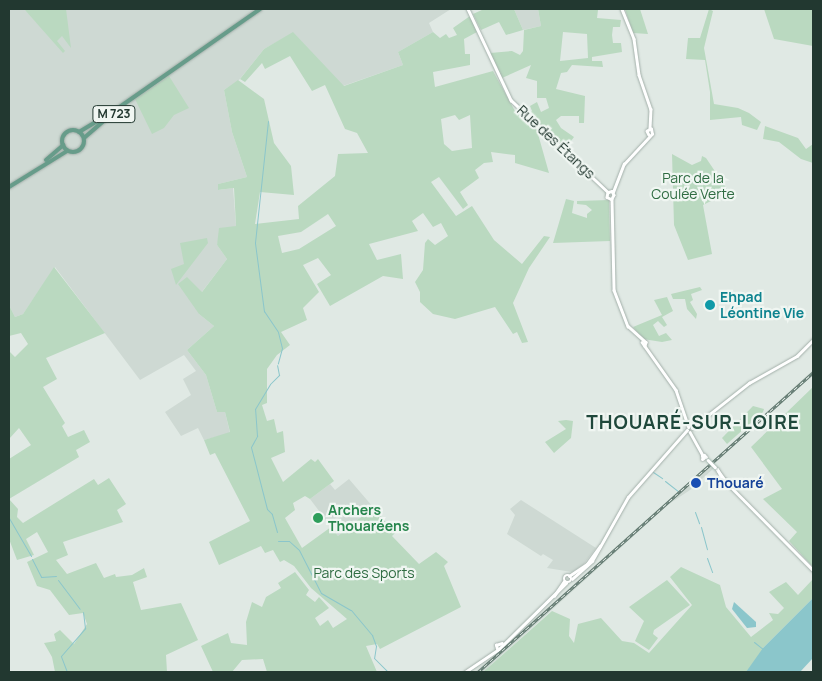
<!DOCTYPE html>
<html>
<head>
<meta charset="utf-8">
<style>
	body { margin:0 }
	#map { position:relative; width:822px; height:681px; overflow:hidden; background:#e0e9e4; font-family:Manrope,sans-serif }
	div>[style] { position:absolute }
	.built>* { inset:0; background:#ced9d3 }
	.green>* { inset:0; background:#bad9c0 }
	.water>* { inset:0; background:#8bc6cb }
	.stream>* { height:1px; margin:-0.5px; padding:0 0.5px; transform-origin:0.5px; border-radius:0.5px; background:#8bc6cb }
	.roads { filter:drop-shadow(0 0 1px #a3b0aa) drop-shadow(0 0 1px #a3b0aa) }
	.tertiary>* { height:2.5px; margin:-1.25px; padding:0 1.25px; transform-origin:1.25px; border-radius:1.25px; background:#fff }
	.tertiary>.ring { margin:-1.25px; padding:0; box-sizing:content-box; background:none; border:2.5px solid #fff; border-radius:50% }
	.secondary>* { height:2.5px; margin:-1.25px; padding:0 1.25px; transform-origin:1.25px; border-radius:1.25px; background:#fff }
	.primary>* { height:4px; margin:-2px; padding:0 2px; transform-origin:2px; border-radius:2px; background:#679c8a }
	.primary>.ring { margin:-2px; padding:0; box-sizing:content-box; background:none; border:4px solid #679c8a; border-radius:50% }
	.rail>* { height:3px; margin-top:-1.5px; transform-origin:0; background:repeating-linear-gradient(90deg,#f0f6f2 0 4px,#5c746b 0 8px); box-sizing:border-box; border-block:1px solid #5c746b }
	.bridges { filter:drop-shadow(0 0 1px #a0b4ab) drop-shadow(0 0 1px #a0b4ab) }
	.secondary-bridge>* { height:2.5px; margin:-1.25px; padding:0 1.25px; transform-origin:1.25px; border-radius:1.25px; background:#fff }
	.dots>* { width:14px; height:14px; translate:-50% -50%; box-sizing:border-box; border:2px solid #f0f6f2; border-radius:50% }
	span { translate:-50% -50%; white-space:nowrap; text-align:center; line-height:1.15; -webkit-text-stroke:4.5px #f0f6f2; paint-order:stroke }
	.shield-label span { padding:1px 4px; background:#f0f6f2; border:1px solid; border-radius:4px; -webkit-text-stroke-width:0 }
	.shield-label { font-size:12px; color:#223830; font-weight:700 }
	.street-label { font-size:14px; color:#223830 }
	.park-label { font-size:14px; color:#2f6c42 }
	.culture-label { font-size:14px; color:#0d838f; font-weight:700 }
	.left { translate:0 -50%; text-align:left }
	.transit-label { font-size:14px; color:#164399; font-weight:700 }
	.leisure-label { font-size:14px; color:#27864d; font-weight:700 }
	.district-label { font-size:19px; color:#1f483b; font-weight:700; letter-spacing:1px }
	.frame { position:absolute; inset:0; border:10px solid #223830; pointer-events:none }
</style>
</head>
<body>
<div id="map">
	<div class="built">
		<div style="clip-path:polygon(9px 9px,24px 9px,54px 41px,61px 9px,451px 9px,429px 23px,433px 32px,398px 52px,403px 65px,343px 86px,293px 33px,264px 49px,239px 80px,224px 90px,232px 132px,247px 177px,218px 184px,219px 190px,233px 188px,236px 226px,220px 235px,217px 245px,227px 259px,201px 293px,199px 314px,214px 326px,187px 350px,206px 375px,217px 412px,225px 412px,230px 433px,204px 440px,198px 428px,181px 436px,165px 412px,191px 395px,183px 379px,196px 371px,184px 355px,140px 380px,55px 267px,23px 314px,15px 317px,9px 305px)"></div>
		<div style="clip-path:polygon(514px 9px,538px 9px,541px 26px,523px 30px)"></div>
		<div style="clip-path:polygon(813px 370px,813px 375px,714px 464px,712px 462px)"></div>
		<div style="clip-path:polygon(709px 464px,714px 468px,690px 490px,669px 504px,483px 672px,475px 672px)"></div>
		<div style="clip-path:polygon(349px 479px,373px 507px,338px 536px,310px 499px,330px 484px,335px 490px)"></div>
		<div style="clip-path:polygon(521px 500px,596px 548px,583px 565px,572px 572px,547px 568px,553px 560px,543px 554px,541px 556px,507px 534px,515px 515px,510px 509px)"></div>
	</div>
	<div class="green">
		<div style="clip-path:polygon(24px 9px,66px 9px,71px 48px,62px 36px,57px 41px,65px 51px,63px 53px)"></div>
		<div style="clip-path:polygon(484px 9px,514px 9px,523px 30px,506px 35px,499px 22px,481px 30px,473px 14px)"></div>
		<div style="clip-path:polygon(evenodd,538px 9px,598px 10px,597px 18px,621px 20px,620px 27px,613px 27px,612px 35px,613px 43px,621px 43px,622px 52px,592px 57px,592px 61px,602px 61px,603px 67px,572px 65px,567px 72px,561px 73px,556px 89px,585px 96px,584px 123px,579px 123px,579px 116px,561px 116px,556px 120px,561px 128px,574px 137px,565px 149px,544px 128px,538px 134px,549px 173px,515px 163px,515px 155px,491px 152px,493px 162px,484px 163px,475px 170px,479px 178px,460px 192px,468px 205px,463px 209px,439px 177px,431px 182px,456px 216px,472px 206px,494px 240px,522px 264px,544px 236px,550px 237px,529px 268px,513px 303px,528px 342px,522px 343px,517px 332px,513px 334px,495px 307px,455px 319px,433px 314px,420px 302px,420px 292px,415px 282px,423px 270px,425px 243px,428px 239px,435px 245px,448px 236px,441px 223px,433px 227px,423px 213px,412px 221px,418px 231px,369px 244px,377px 260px,401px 254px,403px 279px,383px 276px,330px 306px,317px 284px,331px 275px,318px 258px,303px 265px,319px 292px,303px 308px,307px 320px,281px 332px,290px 345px,277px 355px,267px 369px,267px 403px,262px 405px,267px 421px,274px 419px,277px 433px,283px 431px,285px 452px,271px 458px,283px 482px,311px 459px,315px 462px,318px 459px,334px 481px,310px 499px,305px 496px,293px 503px,295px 510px,285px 518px,302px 548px,331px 527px,338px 536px,373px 507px,395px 533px,392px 536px,419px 564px,436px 552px,448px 562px,444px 566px,461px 607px,380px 649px,377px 644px,366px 646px,377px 672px,267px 672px,263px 659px,242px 660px,232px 672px,213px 672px,201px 646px,228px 633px,231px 643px,247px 645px,246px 622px,252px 602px,262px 607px,266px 597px,281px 588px,278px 583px,295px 572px,309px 590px,306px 595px,315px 602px,319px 597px,329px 608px,315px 618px,320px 626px,328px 620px,333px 628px,347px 619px,311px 588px,294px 566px,284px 560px,280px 562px,273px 550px,265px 553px,261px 546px,219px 565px,209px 542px,250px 521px,215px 453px,210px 455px,204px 440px,230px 432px,225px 412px,217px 412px,206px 375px,187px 350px,214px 326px,199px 314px,178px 284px,187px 277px,202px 292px,227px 259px,217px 245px,219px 228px,236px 226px,234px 188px,218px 190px,218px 184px,247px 177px,232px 132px,224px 90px,238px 80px,264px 99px,274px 143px,291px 166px,294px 195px,260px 192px,255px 224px,299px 219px,298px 206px,335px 176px,338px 154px,368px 153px,357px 133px,345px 129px,325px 85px,312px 91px,290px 56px,265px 69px,262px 63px,245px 82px,240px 79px,264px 49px,293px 32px,344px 86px,403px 65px,398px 52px,433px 32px,440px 38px,446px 34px,449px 38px,457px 35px,453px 28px,470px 16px,477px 32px,464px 39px,465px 54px,470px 54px,470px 65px,433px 72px,435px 87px,493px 71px,515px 111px,525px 117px,532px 111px,530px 106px,537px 102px,541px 112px,549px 108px,546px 98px,537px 98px,537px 81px,526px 78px,531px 65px,502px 78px,490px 53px,512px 51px,520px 55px,523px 51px,524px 30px,541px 26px,538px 9px,563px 32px,587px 34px,588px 58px,560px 61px,563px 32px,538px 9px,455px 115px,459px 120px,470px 115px,472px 148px,452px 151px,444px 144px,441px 119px,455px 115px,538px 9px,328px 214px,336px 226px,299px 249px,282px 253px,278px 236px,301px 232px,328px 214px)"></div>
		<div style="clip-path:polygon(625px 9px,640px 9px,648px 34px,633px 33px)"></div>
		<div style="clip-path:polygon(709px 9px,713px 11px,704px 48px,714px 104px,738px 108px,749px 113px,761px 122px,757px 130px,742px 125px,741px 117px,710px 120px,710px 92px,705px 60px,686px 59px,688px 38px,700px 38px)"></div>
		<div style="clip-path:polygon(764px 9px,813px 9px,813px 46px,774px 39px)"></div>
		<div style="clip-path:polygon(169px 76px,189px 108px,174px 115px,164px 128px,152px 134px,135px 99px)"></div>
		<div style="clip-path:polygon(765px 126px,798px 138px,806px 149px,813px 144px,813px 163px,801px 159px,779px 142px,763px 139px)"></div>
		<div style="clip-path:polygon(672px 154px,692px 165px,701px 161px,702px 156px,706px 158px,729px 192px,703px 205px,712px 254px,688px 260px,674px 225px)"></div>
		<div style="clip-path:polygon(566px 199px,574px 201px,572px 213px,587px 218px,587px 214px,592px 210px,586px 205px,577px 204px,577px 201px,609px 200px,610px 241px,553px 243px)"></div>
		<div style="clip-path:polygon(207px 238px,208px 243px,176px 285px,171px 269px,184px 264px,180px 243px)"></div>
		<div style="clip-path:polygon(54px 267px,105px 333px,46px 358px,57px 379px,43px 387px,65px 423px,62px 426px,68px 437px,84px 430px,90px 442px,76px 450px,79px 457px,9px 499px,18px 509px,17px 517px,23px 523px,94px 479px,98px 485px,109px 478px,126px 504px,117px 510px,123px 522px,63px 542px,68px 555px,56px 560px,67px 574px,96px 563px,104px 578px,115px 574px,116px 577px,132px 575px,144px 568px,147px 577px,133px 582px,141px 610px,181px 603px,198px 640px,166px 655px,167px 672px,55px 672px,52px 657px,44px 643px,56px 641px,54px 634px,60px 630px,74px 644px,87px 624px,83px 613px,69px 615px,50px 590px,37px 586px,27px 562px,48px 552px,37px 532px,26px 539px,34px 555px,17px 560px,9px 539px,9px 459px,31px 445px,19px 428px,9px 439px,9px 351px,15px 357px,28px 344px,21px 333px,9px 336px,9px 305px,15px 317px,23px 314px)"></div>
		<div style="clip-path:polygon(700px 287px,702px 290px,691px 294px,693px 300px,690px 302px,697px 314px,696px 319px,687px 309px,685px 299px,673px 299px,671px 294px)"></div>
		<div style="clip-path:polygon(667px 297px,673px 311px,662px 317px,667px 325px,664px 327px,658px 321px,653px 325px,659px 336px,666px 333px,672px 340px,662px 342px,643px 339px,633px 327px,662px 315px,654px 300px)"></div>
		<div style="clip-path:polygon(813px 387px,813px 567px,789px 541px,797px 532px,763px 499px,782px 489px,751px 447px)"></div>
		<div style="clip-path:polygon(753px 406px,764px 409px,763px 412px,727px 444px,722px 438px)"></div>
		<div style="clip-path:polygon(566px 420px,573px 421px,571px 438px,554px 453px,545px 442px,566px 429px,558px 421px)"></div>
		<div style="clip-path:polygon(681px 567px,720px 585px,726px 607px,751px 637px,773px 620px,769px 613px,778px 614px,784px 608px,769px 592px,786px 582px,798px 595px,813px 579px,813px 598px,763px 648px,784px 672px,483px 672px,552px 611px,570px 619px,569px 636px,574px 643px,578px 624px,601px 618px,622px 641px,634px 643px,649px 653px,692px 605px,670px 577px)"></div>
		<div style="clip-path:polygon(667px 580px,690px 605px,654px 630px,653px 634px,658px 638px,649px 650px,635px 641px,644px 621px,629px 607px)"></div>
	</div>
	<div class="water">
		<div style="clip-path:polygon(813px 598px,813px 658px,800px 672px,746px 672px,763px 648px)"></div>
		<div style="clip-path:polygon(734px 602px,756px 622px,756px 627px,747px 628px,732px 609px)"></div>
	</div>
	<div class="stream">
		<div style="left:268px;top:121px;width:123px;rotate:96.1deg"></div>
		<div style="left:255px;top:243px;width:69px;rotate:82.5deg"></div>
		<div style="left:264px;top:311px;width:25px;rotate:56deg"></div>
		<div style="left:278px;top:332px;width:16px;rotate:76deg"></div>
		<div style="left:282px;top:348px;width:16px;rotate:105deg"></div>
		<div style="left:653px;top:472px;width:11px;rotate:34deg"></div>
		<div style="left:665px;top:481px;width:16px;rotate:38deg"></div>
		<div style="left:695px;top:512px;width:12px;rotate:70deg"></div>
		<div style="left:9px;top:518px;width:44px;rotate:59.9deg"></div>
		<div style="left:701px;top:527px;width:23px;rotate:75deg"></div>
		<div style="left:277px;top:532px;width:19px;rotate:-106deg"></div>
		<div style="left:272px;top:514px;width:7px;rotate:-135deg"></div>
		<div style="left:267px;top:509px;width:64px;rotate:-104.5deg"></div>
		<div style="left:251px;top:447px;width:13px;rotate:-61deg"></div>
		<div style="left:257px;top:436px;width:27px;rotate:-94deg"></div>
		<div style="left:255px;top:409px;width:29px;rotate:-59deg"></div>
		<div style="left:270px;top:384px;width:13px;rotate:-45deg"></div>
		<div style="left:279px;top:375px;width:10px;rotate:-101deg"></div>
		<div style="left:278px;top:541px;width:11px"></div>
		<div style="left:289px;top:541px;width:13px;rotate:42deg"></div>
		<div style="left:299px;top:550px;width:48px;rotate:62.9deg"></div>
		<div style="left:321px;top:593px;width:34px;rotate:30deg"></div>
		<div style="left:351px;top:610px;width:33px;rotate:50deg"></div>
		<div style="left:372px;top:635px;width:12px;rotate:70deg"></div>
		<div style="left:376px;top:646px;width:12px;rotate:99deg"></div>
		<div style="left:374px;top:658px;width:20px;rotate:45deg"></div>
		<div style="left:707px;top:558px;width:15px;rotate:70deg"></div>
		<div style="left:32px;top:559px;width:20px;rotate:63deg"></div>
		<div style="left:41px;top:577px;width:15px;rotate:-4deg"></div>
		<div style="left:58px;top:580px;width:36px;rotate:53deg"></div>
		<div style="left:754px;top:642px;width:11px;rotate:38deg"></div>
		<div style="left:67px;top:672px;width:17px;rotate:-111deg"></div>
		<div style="left:61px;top:656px;width:37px;rotate:-49deg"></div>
		<div style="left:85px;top:628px;width:16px;rotate:-97deg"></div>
	</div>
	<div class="roads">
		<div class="tertiary">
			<div style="left:622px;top:9px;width:32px;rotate:68deg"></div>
			<div style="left:634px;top:39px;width:36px;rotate:82deg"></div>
			<div style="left:639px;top:75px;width:36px;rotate:71deg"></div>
			<div style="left:651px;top:109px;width:20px;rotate:93deg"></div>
			<div style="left:613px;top:192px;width:30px;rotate:-69deg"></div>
			<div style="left:624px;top:164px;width:41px;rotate:-47deg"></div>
			<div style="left:652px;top:134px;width:5px;rotate:-101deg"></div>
			<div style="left:651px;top:129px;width:4px;rotate:153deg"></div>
			<div style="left:647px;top:131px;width:4px;rotate:63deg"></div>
			<div style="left:692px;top:428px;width:73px;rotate:-38.3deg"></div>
			<div style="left:749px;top:383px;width:55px;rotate:-29.4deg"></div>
			<div style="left:797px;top:356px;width:23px;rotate:-45deg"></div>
			<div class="ring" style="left:564px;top:575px;width:5.5px;height:5.5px"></div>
			<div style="left:569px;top:576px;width:22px;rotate:-34deg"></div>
			<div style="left:587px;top:564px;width:22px;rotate:-54deg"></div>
			<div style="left:572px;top:579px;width:27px;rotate:-42deg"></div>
			<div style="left:592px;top:561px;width:73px;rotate:-60.6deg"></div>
			<div style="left:628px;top:497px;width:89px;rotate:-48.6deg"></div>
			<div style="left:554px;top:596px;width:18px;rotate:-56deg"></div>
			<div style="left:497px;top:649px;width:4px;rotate:-104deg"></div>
			<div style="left:496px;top:645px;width:6px;rotate:-18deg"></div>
			<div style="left:465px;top:672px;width:41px;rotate:-34.1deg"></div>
			<div style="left:499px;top:649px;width:94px;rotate:-44.6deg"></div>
		</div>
		<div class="secondary">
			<div style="left:468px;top:9px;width:101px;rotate:64.7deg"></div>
			<div style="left:511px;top:100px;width:134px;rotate:43.5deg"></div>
			<div style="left:608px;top:192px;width:4px;rotate:-14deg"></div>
			<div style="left:612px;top:191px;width:4px;rotate:63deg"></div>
			<div style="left:614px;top:195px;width:4px;rotate:117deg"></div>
			<div style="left:612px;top:199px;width:91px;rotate:88.7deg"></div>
			<div style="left:614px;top:290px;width:39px;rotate:69deg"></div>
			<div style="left:628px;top:326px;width:24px;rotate:42deg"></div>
			<div style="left:646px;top:342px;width:4px;rotate:104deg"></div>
			<div style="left:608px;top:192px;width:5px;rotate:101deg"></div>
			<div style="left:607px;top:197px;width:4px;rotate:27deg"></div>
			<div style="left:642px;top:342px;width:59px;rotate:54.7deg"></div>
			<div style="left:676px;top:390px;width:39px;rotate:71deg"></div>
			<div style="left:690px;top:432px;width:26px;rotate:61deg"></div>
			<div style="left:704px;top:455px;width:3px;rotate:45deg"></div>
			<div style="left:706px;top:457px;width:4px;rotate:146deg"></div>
			<div style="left:703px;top:459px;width:3px;rotate:-108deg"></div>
			<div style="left:702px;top:456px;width:2px;rotate:-27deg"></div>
			<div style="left:724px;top:480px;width:3px"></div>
			<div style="left:727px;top:480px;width:4px;rotate:90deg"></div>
			<div style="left:727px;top:484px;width:3px;rotate:-162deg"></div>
			<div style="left:724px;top:483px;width:3px;rotate:-90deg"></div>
			<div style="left:723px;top:481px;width:13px;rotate:-117deg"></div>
			<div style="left:717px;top:469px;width:14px;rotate:54deg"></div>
			<div style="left:727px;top:483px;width:122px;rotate:45.3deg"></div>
		</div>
		<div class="primary">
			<div class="ring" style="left:62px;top:130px;width:18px;height:18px"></div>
			<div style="left:79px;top:132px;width:37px;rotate:-31deg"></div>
			<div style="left:111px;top:113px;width:182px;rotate:-34.9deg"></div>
			<div style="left:84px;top:138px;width:28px;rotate:-41deg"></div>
			<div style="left:46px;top:160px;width:23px;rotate:-41deg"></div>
			<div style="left:9px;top:187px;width:68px;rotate:-31.8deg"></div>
		</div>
	</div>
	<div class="rail">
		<div style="left:478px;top:672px;width:450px;rotate:-41.8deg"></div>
	</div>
	<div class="bridges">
		<div class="secondary-bridge">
			<div style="left:708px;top:460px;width:10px;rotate:45deg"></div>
		</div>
	</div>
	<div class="dots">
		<div style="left:710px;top:305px;background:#0f9aa8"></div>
		<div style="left:696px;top:483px;background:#1a4fb4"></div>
		<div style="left:318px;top:518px;background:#2e9e5b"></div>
	</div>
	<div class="shield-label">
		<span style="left:114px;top:114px">M 723</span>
	</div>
	<div class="street-label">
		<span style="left:556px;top:142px;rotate:43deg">Rue des Étangs</span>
	</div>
	<div class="park-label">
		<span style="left:693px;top:186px">Parc de la<br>Coulée Verte</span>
		<span style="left:364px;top:573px">Parc des Sports</span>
	</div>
	<div class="culture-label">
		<span class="left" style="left:720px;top:305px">Ehpad<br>Léontine Vie</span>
	</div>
	<div class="transit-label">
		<span class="left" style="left:707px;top:483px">Thouaré</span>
	</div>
	<div class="leisure-label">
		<span class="left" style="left:328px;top:518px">Archers<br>Thouaréens</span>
	</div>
	<div class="district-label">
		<span style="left:693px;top:423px">THOUARÉ-SUR-LOIRE</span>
	</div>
	<div class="frame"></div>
</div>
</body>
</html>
